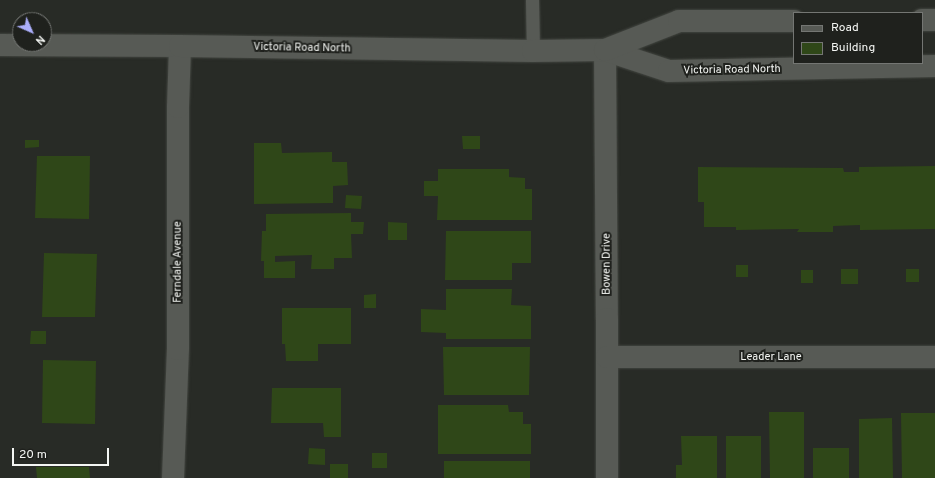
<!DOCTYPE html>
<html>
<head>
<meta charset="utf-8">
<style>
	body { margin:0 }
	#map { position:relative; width:935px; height:478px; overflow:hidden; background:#282b26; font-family:Overpass,sans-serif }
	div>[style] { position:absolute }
	.building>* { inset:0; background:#2f4718 }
	.roads { filter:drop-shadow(0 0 1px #434641) drop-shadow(0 0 1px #434641) }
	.lane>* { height:13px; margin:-6.5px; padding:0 6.5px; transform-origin:6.5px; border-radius:6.5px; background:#575a55 }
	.street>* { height:22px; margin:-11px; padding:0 11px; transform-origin:11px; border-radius:11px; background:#575a55 }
	.secondary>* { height:22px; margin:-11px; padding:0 11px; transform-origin:11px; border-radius:11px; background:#575a55 }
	span { translate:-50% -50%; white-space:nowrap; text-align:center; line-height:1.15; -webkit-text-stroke:4px #1f211d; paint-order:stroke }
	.street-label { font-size:11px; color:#f4f6f3 }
	.legend { position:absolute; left:793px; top:12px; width:130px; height:52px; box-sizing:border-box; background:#1f211d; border:1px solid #747673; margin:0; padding:5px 7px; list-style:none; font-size:12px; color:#f4f6f3 }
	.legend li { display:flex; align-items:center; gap:8px; height:20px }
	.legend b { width:20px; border:1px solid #747673 }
	.north { position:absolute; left:12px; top:12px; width:40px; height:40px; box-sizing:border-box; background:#1f211d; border:1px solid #747673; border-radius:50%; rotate:135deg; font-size:11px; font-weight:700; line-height:16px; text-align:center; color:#f4f6f3 }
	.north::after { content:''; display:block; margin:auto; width:14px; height:18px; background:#acaffb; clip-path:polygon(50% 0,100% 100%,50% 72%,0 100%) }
	.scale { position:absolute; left:12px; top:448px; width:97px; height:18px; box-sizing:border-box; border:2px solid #f4f6f3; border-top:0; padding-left:5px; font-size:12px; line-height:14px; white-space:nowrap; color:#f4f6f3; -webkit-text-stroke:3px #1f211d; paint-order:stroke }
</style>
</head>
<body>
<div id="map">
	<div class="building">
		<div style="clip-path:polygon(462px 136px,480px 136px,480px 149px,463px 149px)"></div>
		<div style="clip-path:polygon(25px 140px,39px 140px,39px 147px,25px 148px)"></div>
		<div style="clip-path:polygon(254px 143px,281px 143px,282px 153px,332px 152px,332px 162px,347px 162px,348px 185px,333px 186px,333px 203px,254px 204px)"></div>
		<div style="clip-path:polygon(37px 156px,90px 156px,89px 219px,35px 218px)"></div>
		<div style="clip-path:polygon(935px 166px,935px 229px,860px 230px,860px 225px,833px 226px,833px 232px,797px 232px,799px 229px,736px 230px,736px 227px,704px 227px,704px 202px,698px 202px,698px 167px,843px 168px,844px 172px,859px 172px,859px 167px)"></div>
		<div style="clip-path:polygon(438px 169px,509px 169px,509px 177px,525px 178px,525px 189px,532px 189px,532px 220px,437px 220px,438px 196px,424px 196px,424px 181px,438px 181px)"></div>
		<div style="clip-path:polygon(346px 195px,362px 196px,361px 209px,345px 208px)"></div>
		<div style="clip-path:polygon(351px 213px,351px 222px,364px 222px,363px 234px,351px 234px,352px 258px,334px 258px,334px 269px,311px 269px,312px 255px,275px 256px,275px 262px,295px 261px,295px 278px,264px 278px,264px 261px,261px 261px,262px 231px,266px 231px,266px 214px)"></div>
		<div style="clip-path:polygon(388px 222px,407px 223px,407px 240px,388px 240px)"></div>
		<div style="clip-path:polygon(446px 231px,531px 231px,531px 263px,512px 263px,512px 280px,445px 280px)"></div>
		<div style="clip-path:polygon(44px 253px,97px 254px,95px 317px,42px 317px)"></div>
		<div style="clip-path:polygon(736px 265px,748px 265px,748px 277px,736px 277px)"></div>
		<div style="clip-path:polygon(841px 269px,858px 269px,858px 284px,841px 284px)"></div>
		<div style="clip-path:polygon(906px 269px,919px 269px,919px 282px,906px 282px)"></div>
		<div style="clip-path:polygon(801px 270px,813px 270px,813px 283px,801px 283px)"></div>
		<div style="clip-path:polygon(446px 289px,512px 289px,511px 305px,531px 306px,531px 339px,446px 339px,446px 333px,421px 332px,421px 309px,446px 310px)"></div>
		<div style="clip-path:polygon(376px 294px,376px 308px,364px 308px,364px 295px)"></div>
		<div style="clip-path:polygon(282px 308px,351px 308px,351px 344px,318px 344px,318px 361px,286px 361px,285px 344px,282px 344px)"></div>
		<div style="clip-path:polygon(31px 331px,46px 331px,46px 344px,30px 344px)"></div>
		<div style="clip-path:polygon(443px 347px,530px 347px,529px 395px,444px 395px)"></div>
		<div style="clip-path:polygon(43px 360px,96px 361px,95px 424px,42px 423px)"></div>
		<div style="clip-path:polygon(272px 388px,341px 388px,341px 437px,324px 437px,323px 423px,271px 423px)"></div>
		<div style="clip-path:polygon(438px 405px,508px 405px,509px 412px,523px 412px,523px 424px,531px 424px,531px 454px,438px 454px)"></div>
		<div style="clip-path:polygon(769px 412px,804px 412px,804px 478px,770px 478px)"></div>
		<div style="clip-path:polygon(901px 413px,935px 413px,935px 478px,902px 478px)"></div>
		<div style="clip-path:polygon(892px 418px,893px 478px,859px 478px,859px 419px)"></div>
		<div style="clip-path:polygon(681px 436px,717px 436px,717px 478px,676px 478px,676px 465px,682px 465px)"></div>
		<div style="clip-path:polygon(726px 436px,761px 436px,761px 478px,726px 478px)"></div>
		<div style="clip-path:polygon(309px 448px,325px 449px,325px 465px,308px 464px)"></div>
		<div style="clip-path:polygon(813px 448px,849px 448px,849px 478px,813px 478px)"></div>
		<div style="clip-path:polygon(372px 453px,387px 453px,387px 468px,372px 468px)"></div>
		<div style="clip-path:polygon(444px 461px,530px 461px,530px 478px,444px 478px)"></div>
		<div style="clip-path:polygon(330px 464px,348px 464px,348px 478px,330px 478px)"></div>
		<div style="clip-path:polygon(36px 467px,89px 467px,90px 478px,37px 478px)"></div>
	</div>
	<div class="roads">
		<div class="lane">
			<div style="left:532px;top:0;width:51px;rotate:88.9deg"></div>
		</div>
		<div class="street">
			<div style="left:605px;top:50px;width:269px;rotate:89.6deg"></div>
			<div style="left:607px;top:319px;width:159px;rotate:90deg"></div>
			<div style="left:607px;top:357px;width:328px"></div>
			<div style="left:173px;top:478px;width:129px;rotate:-87.8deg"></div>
			<div style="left:178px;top:349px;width:242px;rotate:-90deg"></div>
			<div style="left:178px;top:107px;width:61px;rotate:-88.1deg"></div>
		</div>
		<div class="secondary">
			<div style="left:922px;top:20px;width:13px"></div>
			<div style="left:0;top:45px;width:180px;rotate:0.3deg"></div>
			<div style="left:180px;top:46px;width:353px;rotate:0.8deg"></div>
			<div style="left:533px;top:51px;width:72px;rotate:-0.8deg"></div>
			<div style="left:605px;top:50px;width:67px;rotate:18.2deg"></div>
			<div style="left:669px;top:71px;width:266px;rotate:-1.1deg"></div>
			<div style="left:605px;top:50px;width:79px;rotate:-21.4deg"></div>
			<div style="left:679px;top:21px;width:115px"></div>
		</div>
	</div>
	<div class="street-label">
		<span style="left:302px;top:48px;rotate:1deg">Victoria Road North</span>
		<span style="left:732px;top:70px;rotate:-1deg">Victoria Road North</span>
		<span style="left:178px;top:262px;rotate:-90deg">Ferndale Avenue</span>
		<span style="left:607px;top:264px;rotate:-90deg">Bowen Drive</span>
		<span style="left:771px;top:357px">Leader Lane</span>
	</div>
	<ul class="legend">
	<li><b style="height:5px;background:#575a55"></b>Road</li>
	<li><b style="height:11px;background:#2f4718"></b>Building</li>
	</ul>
	<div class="north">N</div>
	<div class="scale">20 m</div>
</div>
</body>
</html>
